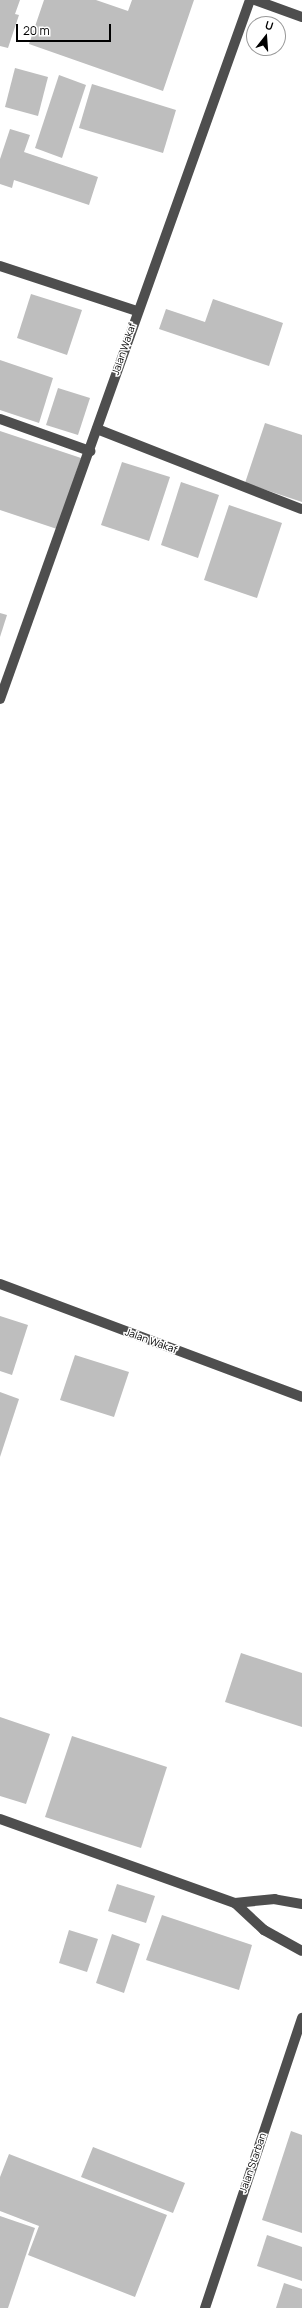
<!DOCTYPE html>
<html>
<head>
<meta charset="utf-8">
<style>
	body { margin:0 }
	#map { position:relative; width:302px; height:2308px; overflow:hidden; background:#fff; font-family:Manrope,sans-serif }
	div>[style] { position:absolute }
	.building>* { inset:0; background:#bebebe }
	.minor>* { height:10px; margin:-5px; padding:0 5px; transform-origin:5px; border-radius:5px; background:#4e4e4e }
	span { translate:-50% -50%; white-space:nowrap; text-align:center; line-height:1.15; -webkit-text-stroke:3px #fff; paint-order:stroke }
	.street-label { font-size:10px; color:#000 }
	.north { position:absolute; left:246px; top:16px; width:40px; height:40px; box-sizing:border-box; background:#fff; border:1px solid #999; border-radius:50%; rotate:17deg; font-size:11px; font-weight:700; line-height:16px; text-align:center; color:#000 }
	.north::after { content:''; display:block; margin:auto; width:14px; height:18px; background:#000; clip-path:polygon(50% 0,100% 100%,50% 72%,0 100%) }
	.scale { position:absolute; left:16px; top:24px; width:95px; height:18px; box-sizing:border-box; border:2px solid #000; border-top:0; padding-left:5px; font-size:12px; line-height:14px; white-space:nowrap; color:#000; -webkit-text-stroke:3px #fff; paint-order:stroke }
</style>
</head>
<body>
<div id="map">
	<div class="building">
		<div style="clip-path:polygon(0 0,20px 0,15px 14px,19px 15px,8px 48px,0 46px)"></div>
		<div style="clip-path:polygon(44px 0,96px 0,128px 11px,132px 0,194px 0,163px 91px,29px 44px)"></div>
		<div style="clip-path:polygon(15px 68px,48px 77px,38px 116px,5px 107px)"></div>
		<div style="clip-path:polygon(59px 75px,86px 85px,62px 158px,35px 148px)"></div>
		<div style="clip-path:polygon(92px 84px,176px 110px,163px 153px,79px 128px)"></div>
		<div style="clip-path:polygon(10px 129px,30px 135px,24px 152px,98px 177px,89px 205px,14px 180px,12px 188px,0 184px,0 159px)"></div>
		<div style="clip-path:polygon(31px 294px,82px 310px,67px 355px,17px 338px)"></div>
		<div style="clip-path:polygon(213px 299px,283px 323px,269px 366px,159px 329px,166px 309px,205px 322px)"></div>
		<div style="clip-path:polygon(0 360px,53px 378px,39px 423px,0 410px)"></div>
		<div style="clip-path:polygon(58px 388px,90px 398px,78px 435px,46px 425px)"></div>
		<div style="clip-path:polygon(265px 423px,302px 435px,302px 502px,245px 483px)"></div>
		<div style="clip-path:polygon(0 431px,81px 458px,57px 529px,0 510px)"></div>
		<div style="clip-path:polygon(122px 462px,170px 477px,149px 541px,101px 525px)"></div>
		<div style="clip-path:polygon(181px 482px,219px 495px,198px 558px,161px 545px)"></div>
		<div style="clip-path:polygon(229px 505px,282px 523px,257px 598px,204px 580px)"></div>
		<div style="clip-path:polygon(0 613px,7px 615px,0 637px)"></div>
		<div style="clip-path:polygon(0 1316px,28px 1325px,12px 1375px,0 1371px)"></div>
		<div style="clip-path:polygon(75px 1355px,129px 1372px,114px 1417px,60px 1400px)"></div>
		<div style="clip-path:polygon(0 1392px,19px 1399px,0 1457px)"></div>
		<div style="clip-path:polygon(241px 1653px,302px 1673px,302px 1727px,225px 1702px)"></div>
		<div style="clip-path:polygon(0 1717px,50px 1734px,26px 1804px,0 1796px)"></div>
		<div style="clip-path:polygon(72px 1736px,167px 1767px,141px 1848px,45px 1817px)"></div>
		<div style="clip-path:polygon(117px 1884px,155px 1896px,146px 1923px,108px 1911px)"></div>
		<div style="clip-path:polygon(162px 1915px,252px 1945px,239px 1990px,146px 1960px)"></div>
		<div style="clip-path:polygon(69px 1930px,98px 1939px,87px 1972px,59px 1963px)"></div>
		<div style="clip-path:polygon(112px 1934px,140px 1944px,124px 1993px,96px 1983px)"></div>
		<div style="clip-path:polygon(291px 2131px,302px 2135px,302px 2233px,262px 2220px)"></div>
		<div style="clip-path:polygon(93px 2147px,185px 2183px,173px 2213px,81px 2177px)"></div>
		<div style="clip-path:polygon(9px 2154px,167px 2215px,135px 2297px,28px 2255px,39px 2226px,0 2211px,0 2177px)"></div>
		<div style="clip-path:polygon(0 2216px,35px 2228px,8px 2308px,0 2308px)"></div>
		<div style="clip-path:polygon(267px 2235px,302px 2247px,302px 2281px,257px 2266px)"></div>
		<div style="clip-path:polygon(284px 2283px,302px 2289px,302px 2308px,276px 2308px)"></div>
	</div>
	<div class="minor">
		<div style="left:255px;top:0;width:50px;rotate:19.9deg"></div>
		<div style="left:0;top:266px;width:144px;rotate:18.2deg"></div>
		<div style="left:0;top:419px;width:96px;rotate:19.6deg"></div>
		<div style="left:97px;top:429px;width:219px;rotate:21.4deg"></div>
		<div style="left:0;top:699px;width:742px;rotate:-70.32deg"></div>
		<div style="left:0;top:1284px;width:322px;rotate:20.5deg"></div>
		<div style="left:0;top:1819px;width:250px;rotate:19.7deg"></div>
		<div style="left:302px;top:1904px;width:27px;rotate:-170deg"></div>
		<div style="left:275px;top:1899px;width:40px;rotate:174.3deg"></div>
		<div style="left:235px;top:1903px;width:40px;rotate:43deg"></div>
		<div style="left:264px;top:1930px;width:43px;rotate:28.9deg"></div>
		<div style="left:205px;top:2308px;width:306px;rotate:-71.5deg"></div>
	</div>
	<div class="street-label">
		<span style="left:124px;top:349px;rotate:-71deg">Jalan Wakaf</span>
		<span style="left:151px;top:1341px;rotate:20deg">Jalan Wakaf</span>
		<span style="left:253px;top:2163px;rotate:-71deg">Jalan Starban</span>
	</div>
	<div class="north">U</div>
	<div class="scale">20 m</div>
</div>
</body>
</html>
